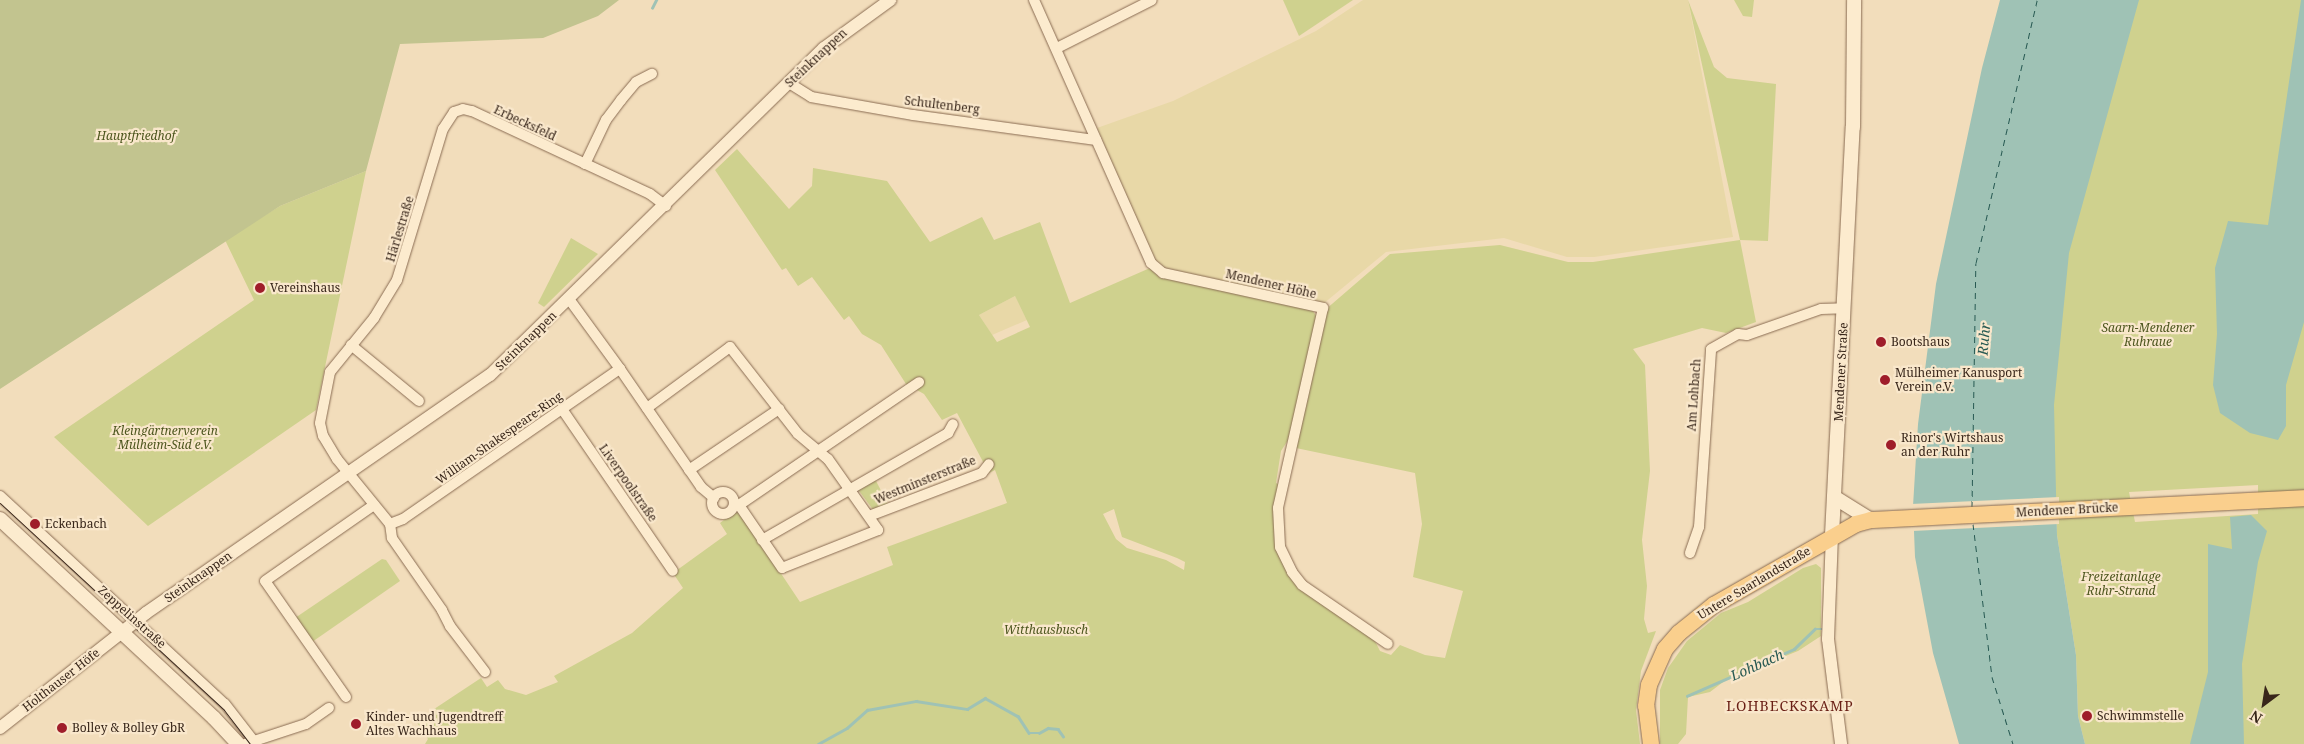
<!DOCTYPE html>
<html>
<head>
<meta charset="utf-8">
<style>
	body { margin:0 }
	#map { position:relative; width:2304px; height:744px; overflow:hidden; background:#f2ddbb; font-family:"Noto Serif",serif }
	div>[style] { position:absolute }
	.farmland>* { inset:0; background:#e8d8a7 }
	.green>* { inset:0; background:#cfd18e }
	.cemetery>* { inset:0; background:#c2c48f }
	.water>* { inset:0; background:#9fc2b5 }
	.pier>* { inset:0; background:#f2ddbb }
	.stream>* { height:2.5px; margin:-1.25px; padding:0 1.25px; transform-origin:1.25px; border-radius:1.25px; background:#9fc2b5 }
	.ferry>* { height:1px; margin-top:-0.5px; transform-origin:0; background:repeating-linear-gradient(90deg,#275952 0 6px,transparent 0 11px) }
	.roads { filter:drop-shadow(0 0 1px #8a6c53) drop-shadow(0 0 1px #8a6c53) }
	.minor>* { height:10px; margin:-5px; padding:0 5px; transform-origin:5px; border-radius:5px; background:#fcebce }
	.minor>.ring { margin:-5px; padding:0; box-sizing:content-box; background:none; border:10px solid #fcebce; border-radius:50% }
	.tertiary>* { height:12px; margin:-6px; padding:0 6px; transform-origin:6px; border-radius:6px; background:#fcebce }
	.secondary>* { height:14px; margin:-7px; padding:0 7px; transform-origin:7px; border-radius:7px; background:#fcebce }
	.primary>* { height:16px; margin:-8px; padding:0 8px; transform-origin:8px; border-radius:8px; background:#facf8d }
	.tram>* { height:1px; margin:-0.5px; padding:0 0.5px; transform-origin:0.5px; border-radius:0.5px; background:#38261a }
	.dots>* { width:14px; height:14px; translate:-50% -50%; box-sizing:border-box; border:2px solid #f9e7cb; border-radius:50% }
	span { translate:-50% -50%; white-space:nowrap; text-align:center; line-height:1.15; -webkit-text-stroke:4.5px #f9e7cb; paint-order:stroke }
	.street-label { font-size:12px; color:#38261a }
	.park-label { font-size:12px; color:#4d561e; font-style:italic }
	.poi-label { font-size:12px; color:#38261a }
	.left { translate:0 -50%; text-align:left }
	.water-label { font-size:14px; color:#275952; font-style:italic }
	.neighbourhood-label { font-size:14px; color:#691f15; letter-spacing:1px }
	.north { position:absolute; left:2239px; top:679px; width:50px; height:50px; -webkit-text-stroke:4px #f9e7cb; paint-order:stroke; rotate:211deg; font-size:14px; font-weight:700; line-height:20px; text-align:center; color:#38261a }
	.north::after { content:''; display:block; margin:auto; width:18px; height:22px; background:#38261a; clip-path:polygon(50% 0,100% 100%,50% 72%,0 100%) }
</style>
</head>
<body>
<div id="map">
	<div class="farmland">
		<div style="clip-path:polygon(1363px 0,1688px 0,1733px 237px,1594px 257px,1567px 257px,1504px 238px,1386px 252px,1323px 304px,1166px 269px,1156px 263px,1097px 128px,1173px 101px,1316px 31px)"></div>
		<div style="clip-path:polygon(1015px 296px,1027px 320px,992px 335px,979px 315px)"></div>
	</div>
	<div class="green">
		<div style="clip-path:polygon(1283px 0,1353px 0,1299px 36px)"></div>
		<div style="clip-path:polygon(evenodd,1688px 0,1714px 67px,1727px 78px,1776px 84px,1768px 241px,1740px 240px,1756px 322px,1726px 333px,1702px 328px,1633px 349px,1645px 365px,1650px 471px,1642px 540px,1647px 586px,1644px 619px,1648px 633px,1656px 631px,1641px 671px,1636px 710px,1640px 744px,425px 744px,428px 739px,416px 721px,481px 678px,487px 687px,498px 680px,505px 689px,526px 695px,558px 682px,554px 676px,632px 633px,683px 588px,673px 573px,727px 534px,720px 523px,733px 513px,740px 512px,800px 602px,893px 565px,887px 547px,1007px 503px,995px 470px,989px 473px,957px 413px,942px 420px,924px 394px,906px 384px,881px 345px,862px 334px,849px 316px,844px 320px,812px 277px,798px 286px,786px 268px,782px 270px,715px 170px,737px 149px,789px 209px,812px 186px,813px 168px,887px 181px,930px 242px,982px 217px,994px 240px,1040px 222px,1070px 303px,1150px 268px,1159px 277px,1310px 307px,1317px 317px,1290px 437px,1281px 451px,1276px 483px,1280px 485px,1274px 511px,1274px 533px,1279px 555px,1286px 569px,1374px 639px,1380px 651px,1391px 655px,1400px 645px,1425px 655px,1445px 658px,1463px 591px,1413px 577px,1422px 524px,1415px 473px,1296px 448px,1325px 310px,1390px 254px,1500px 245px,1568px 262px,1593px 262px,1740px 240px,1688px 0,1015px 296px,1030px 327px,997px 342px,979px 315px,1015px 296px,1688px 0,1114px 509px,1122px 537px,1177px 558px,1185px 562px,1184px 570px,1166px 560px,1127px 548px,1116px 539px,1103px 514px,1114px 509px)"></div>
		<div style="clip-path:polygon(1734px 0,1754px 0,1752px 17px,1743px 16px)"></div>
		<div style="clip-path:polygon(evenodd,2073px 0,2304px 0,2304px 744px,2085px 744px,2078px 716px,2076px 655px,2057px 535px,2056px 495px,1984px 371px,2073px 0,2258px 485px,2258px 514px,2135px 522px,2129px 492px,2258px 485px)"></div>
		<div style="clip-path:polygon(366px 171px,316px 410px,148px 526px,54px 437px,254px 300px,225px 240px,280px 206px)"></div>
		<div style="clip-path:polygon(571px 238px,598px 254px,544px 307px,538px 303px)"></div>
		<div style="clip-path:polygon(875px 479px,889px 506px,874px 511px,857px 488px)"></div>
		<div style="clip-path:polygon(382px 559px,386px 560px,400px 581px,312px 642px,295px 618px)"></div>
		<div style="clip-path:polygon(1816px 564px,1821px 568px,1821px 636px,1798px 651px,1727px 679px,1710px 692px,1688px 697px,1686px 734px,1678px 744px,1660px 744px,1660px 690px,1668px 668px,1687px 641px,1721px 613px,1748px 602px,1803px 568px)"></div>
	</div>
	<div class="cemetery">
		<div style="clip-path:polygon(0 0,619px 0,598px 16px,543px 38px,400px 44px,366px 171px,280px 206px,0 389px)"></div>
	</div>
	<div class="water">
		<div style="clip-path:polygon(2000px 0,2139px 0,2069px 253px,2054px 405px,2057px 535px,2076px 655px,2078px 716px,2085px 744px,1959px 744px,1933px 653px,1915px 557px,1913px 506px,1918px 424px,1936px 284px,1982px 68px)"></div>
		<div style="clip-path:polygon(2301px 0,2304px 0,2304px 322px,2286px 385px,2286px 426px,2278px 440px,2250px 433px,2220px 413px,2213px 385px,2217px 334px,2215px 268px,2228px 221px,2268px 225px)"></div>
		<div style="clip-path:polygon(2251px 515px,2267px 531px,2258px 562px,2242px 664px,2244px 744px,2190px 744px,2208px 672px,2208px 544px,2232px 549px,2230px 517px)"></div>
	</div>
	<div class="pier">
		<div style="clip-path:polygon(2059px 497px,2059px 524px,1912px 531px,1911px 504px)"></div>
	</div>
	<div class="stream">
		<div style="left:652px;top:8px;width:9px;rotate:-63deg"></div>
		<div style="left:1687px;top:696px;width:117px;rotate:-23.7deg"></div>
		<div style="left:1794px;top:649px;width:29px;rotate:-44deg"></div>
		<div style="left:1815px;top:629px;width:7px"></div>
		<div style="left:818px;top:744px;width:33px;rotate:-29deg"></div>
		<div style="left:847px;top:728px;width:27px;rotate:-42deg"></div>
		<div style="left:867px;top:710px;width:50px;rotate:-10.4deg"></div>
		<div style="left:916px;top:701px;width:52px;rotate:8.9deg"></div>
		<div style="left:967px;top:709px;width:21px;rotate:-31deg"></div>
		<div style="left:985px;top:698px;width:38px;rotate:29deg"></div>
		<div style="left:1018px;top:716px;width:20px;rotate:57deg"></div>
		<div style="left:1029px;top:733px;width:10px"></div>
		<div style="left:1039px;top:733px;width:10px;rotate:-29deg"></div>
		<div style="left:1048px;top:728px;width:10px;rotate:6deg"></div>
		<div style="left:1058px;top:729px;width:9px;rotate:54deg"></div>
	</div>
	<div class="ferry">
		<div style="left:1972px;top:507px;width:244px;rotate:-89.1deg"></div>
		<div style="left:1976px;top:263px;width:270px;rotate:-76.9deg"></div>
		<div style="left:1973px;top:524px;width:154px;rotate:82.9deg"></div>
		<div style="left:1992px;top:677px;width:70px;rotate:72.6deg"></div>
	</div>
	<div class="roads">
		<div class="minor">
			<div style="left:1034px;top:0;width:288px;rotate:66deg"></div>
			<div style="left:1151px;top:263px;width:16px;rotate:40deg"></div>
			<div style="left:1163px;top:273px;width:164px;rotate:12.3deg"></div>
			<div style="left:1323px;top:308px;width:205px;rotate:102.7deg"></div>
			<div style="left:1278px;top:508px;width:39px;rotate:87deg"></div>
			<div style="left:1280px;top:547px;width:28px;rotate:64deg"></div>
			<div style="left:1292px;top:572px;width:16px;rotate:52deg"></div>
			<div style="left:1302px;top:585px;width:104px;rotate:34.5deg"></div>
			<div style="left:1057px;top:48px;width:106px;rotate:-26.8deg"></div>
			<div style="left:789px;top:83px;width:26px;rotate:32deg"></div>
			<div style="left:811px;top:97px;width:104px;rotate:10deg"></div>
			<div style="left:913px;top:115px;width:185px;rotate:7.8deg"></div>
			<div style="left:585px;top:164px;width:49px;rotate:-64.5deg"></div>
			<div style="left:606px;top:120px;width:25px;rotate:-53deg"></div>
			<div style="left:621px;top:100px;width:23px;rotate:-50deg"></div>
			<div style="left:636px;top:82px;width:18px;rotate:-27deg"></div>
			<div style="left:569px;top:299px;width:87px;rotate:53.9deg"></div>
			<div style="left:351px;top:345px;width:88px;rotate:39.5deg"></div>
			<div style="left:647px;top:408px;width:103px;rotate:-36.3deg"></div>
			<div style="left:730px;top:347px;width:110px;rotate:52deg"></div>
			<div style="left:798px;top:434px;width:39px;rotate:40deg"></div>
			<div style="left:828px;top:459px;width:87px;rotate:54.8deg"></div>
			<div style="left:878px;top:530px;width:103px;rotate:158.4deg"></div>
			<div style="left:782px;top:568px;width:76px;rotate:-124.3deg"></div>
			<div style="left:562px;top:409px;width:196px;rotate:55.6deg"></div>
			<div style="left:689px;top:470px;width:109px;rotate:-34.1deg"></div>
			<div class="ring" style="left:712px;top:492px;width:12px;height:12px"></div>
			<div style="left:0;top:496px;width:306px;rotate:42.8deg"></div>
			<div style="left:225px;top:704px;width:51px;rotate:52.2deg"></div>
			<div style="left:734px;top:504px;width:5px;rotate:11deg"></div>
			<div style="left:739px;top:505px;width:218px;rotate:-34.3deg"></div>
			<div style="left:869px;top:516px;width:121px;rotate:-20.8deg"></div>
			<div style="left:982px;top:473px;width:11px;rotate:-52deg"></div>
			<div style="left:390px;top:524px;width:14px;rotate:-21deg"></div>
			<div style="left:403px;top:519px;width:264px;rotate:-34.7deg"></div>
			<div style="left:620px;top:369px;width:143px;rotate:55.5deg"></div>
			<div style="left:701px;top:487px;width:17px;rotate:40deg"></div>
			<div style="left:762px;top:540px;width:215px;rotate:-29.9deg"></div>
			<div style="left:948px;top:433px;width:10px;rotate:-61deg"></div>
			<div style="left:1690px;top:553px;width:28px;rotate:-71deg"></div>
			<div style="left:1699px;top:527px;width:178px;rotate:-86.1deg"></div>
			<div style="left:1711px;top:349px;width:31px;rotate:-29deg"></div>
			<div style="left:1738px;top:334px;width:9px;rotate:6deg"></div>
			<div style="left:1747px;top:335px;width:78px;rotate:-19.4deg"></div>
			<div style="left:1821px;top:309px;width:23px;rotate:-2deg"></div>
			<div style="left:485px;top:672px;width:58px;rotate:-127.3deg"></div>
			<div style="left:450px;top:626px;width:18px;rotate:-117deg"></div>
			<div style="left:442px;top:610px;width:88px;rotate:-124.8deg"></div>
			<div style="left:392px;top:538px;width:14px;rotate:-98deg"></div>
			<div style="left:390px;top:524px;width:84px;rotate:-129.2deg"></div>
			<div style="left:337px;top:459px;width:27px;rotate:-121deg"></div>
			<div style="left:323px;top:436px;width:13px;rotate:-103deg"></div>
			<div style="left:320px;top:423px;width:52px;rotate:-78.9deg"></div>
			<div style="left:330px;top:372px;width:70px;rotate:-50.8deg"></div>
			<div style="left:374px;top:318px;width:44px;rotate:-58.8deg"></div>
			<div style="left:397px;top:280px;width:158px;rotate:-73.1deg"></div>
			<div style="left:443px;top:129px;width:20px;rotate:-57deg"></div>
			<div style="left:454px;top:112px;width:9px;rotate:-18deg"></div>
			<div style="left:463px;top:109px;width:9px;rotate:13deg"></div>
			<div style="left:472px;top:111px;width:196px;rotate:25deg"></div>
			<div style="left:650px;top:194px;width:20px;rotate:37deg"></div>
			<div style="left:346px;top:697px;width:141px;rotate:-124.9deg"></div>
			<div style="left:265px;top:581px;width:133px;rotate:-34.9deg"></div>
			<div style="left:245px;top:744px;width:64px;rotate:-18.2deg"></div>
			<div style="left:306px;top:724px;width:28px;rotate:-35deg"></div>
		</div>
		<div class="tertiary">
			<div style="left:1832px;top:535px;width:104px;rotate:92.2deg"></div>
			<div style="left:1828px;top:639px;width:106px;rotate:82.9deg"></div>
			<div style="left:0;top:728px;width:186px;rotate:-38.2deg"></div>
			<div style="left:146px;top:613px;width:418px;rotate:-34.7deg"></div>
			<div style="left:490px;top:375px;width:467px;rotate:-44.4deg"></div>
			<div style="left:824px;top:48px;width:82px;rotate:-36deg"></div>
		</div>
		<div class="secondary">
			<div style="left:1834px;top:497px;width:44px;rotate:31.9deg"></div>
			<div style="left:0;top:519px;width:292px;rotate:42.9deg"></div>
			<div style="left:214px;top:718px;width:35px;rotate:47deg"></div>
			<div style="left:1832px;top:535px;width:409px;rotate:-87.1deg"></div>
			<div style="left:1853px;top:127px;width:127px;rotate:-89.5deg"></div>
		</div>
		<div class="primary">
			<div style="left:1651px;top:744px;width:38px;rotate:-97deg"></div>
			<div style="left:1646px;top:706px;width:21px;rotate:-82deg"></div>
			<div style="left:1649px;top:685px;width:39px;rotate:-66deg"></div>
			<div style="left:1665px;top:649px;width:21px;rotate:-49deg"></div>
			<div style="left:1679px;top:633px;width:45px;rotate:-38.7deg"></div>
			<div style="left:1714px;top:605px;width:163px;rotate:-29.7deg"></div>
			<div style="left:1856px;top:524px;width:16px;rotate:-15deg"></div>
			<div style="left:1871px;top:520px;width:434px;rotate:-2.9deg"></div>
		</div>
	</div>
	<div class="tram">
		<div style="left:0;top:503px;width:305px;rotate:42.7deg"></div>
		<div style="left:224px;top:710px;width:43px;rotate:52.6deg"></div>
	</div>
	<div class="dots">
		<div style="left:260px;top:288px;background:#9f1d2a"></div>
		<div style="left:1881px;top:342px;background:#9f1d2a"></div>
		<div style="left:1885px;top:380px;background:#9f1d2a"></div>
		<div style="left:1891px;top:445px;background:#9f1d2a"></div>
		<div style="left:35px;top:524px;background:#9f1d2a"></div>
		<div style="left:2087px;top:716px;background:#9f1d2a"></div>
		<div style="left:356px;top:724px;background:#9f1d2a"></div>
		<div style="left:62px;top:728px;background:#9f1d2a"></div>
	</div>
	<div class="street-label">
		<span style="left:816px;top:58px;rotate:-43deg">Steinknappen</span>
		<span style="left:942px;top:105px;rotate:7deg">Schultenberg</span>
		<span style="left:525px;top:123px;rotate:25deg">Erbecksfeld</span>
		<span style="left:400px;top:229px;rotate:-73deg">Härlestraße</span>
		<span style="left:1271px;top:284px;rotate:13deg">Mendener Höhe</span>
		<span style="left:526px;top:341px;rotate:-44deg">Steinknappen</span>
		<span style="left:1841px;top:372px;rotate:-87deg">Mendener Straße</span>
		<span style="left:1694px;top:395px;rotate:-86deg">Am Lohbach</span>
		<span style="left:499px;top:438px;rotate:-35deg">William-Shakespeare-Ring</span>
		<span style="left:925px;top:480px;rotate:-22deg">Westminsterstraße</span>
		<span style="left:628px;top:483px;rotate:55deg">Liverpoolstraße</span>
		<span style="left:2067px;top:510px;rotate:-3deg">Mendener Brücke</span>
		<span style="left:198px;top:577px;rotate:-35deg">Steinknappen</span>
		<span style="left:1754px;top:583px;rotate:-31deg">Untere Saarlandstraße</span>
		<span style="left:132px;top:617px;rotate:42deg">Zeppelinstraße</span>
		<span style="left:61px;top:680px;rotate:-38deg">Holthauser Höfe</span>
	</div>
	<div class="park-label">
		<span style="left:136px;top:136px">Hauptfriedhof</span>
		<span style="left:2148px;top:335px">Saarn-Mendener<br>Ruhraue</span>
		<span style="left:165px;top:438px">Kleingärtnerverein<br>Mülheim-Süd e.V.</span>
		<span style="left:2121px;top:584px">Freizeitanlage<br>Ruhr-Strand</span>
		<span style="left:1046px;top:630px">Witthausbusch</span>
	</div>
	<div class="poi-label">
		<span class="left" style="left:270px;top:288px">Vereinshaus</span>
		<span class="left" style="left:1891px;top:342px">Bootshaus</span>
		<span class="left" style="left:1895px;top:380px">Mülheimer Kanusport<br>Verein e.V.</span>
		<span class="left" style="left:1901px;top:445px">Rinor's Wirtshaus<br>an der Ruhr</span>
		<span class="left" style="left:45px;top:524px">Eckenbach</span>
		<span class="left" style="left:2097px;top:716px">Schwimmstelle</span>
		<span class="left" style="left:366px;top:724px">Kinder- und Jugendtreff<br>Altes Wachhaus</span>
		<span class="left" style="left:72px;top:728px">Bolley &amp; Bolley GbR</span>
	</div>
	<div class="water-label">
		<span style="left:1984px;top:339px;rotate:-85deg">Ruhr</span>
		<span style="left:1757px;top:665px;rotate:-24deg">Lohbach</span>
	</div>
	<div class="neighbourhood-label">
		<span style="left:1790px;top:706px">LOHBECKSKAMP</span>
	</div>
	<div class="north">N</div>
</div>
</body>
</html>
